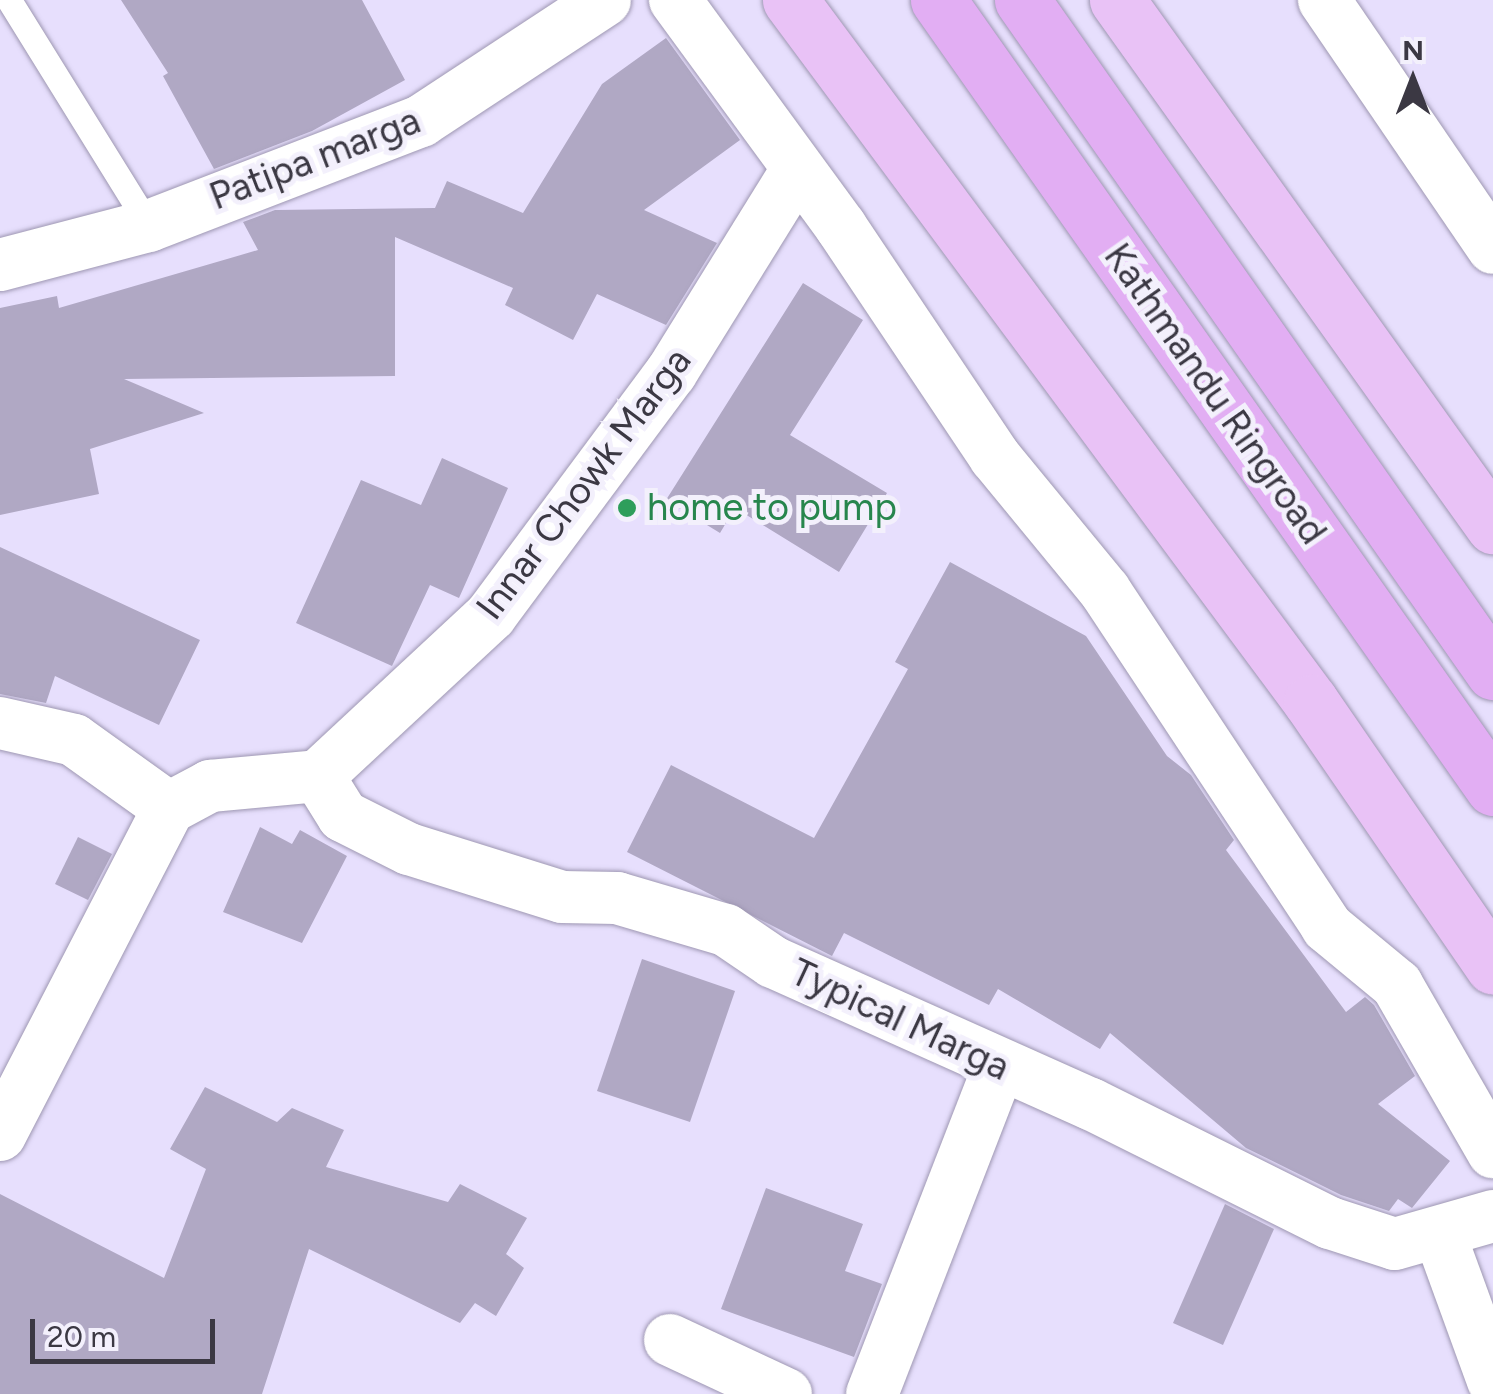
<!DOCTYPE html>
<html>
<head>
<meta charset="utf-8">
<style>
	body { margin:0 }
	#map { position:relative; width:1493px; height:1394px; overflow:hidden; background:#e7dffd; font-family:Figtree,sans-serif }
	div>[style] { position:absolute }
	.building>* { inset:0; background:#b0a8c4 }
	.roads { filter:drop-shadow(0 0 2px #9e97b2) drop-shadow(0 0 2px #9e97b2) }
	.service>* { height:25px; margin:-12.5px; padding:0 12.5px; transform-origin:12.5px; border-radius:12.5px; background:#fff }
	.minor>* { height:52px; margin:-26px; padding:0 26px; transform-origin:26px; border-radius:26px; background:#fff }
	.primary>* { height:55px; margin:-27.5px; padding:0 27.5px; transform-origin:27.5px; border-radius:27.5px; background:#e9c2f6 }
	.trunk>* { height:55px; margin:-27.5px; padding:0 27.5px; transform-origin:27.5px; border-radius:27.5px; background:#e2aef3 }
	.dots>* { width:28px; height:28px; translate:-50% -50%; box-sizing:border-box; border:5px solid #f3f0fc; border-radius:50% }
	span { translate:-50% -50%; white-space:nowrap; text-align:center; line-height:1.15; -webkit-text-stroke:10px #f3f0fc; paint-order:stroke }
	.street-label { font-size:38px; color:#3b3843 }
	.leisure-label { font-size:38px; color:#27864d }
	.left { translate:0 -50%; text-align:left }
	.north { position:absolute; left:1363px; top:30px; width:100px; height:100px; -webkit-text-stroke:8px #f3f0fc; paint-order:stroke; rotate:0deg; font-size:28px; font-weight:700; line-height:40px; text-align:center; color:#3b3843 }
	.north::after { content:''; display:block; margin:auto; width:35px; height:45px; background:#3b3843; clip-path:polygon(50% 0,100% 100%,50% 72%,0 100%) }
	.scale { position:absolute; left:30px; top:1319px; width:185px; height:45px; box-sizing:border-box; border:5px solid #3b3843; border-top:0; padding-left:12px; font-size:30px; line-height:35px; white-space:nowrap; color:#3b3843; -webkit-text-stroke:8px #f3f0fc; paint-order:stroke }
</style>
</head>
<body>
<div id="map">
	<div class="building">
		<div style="clip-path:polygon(121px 0,362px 0,405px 80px,312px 131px,214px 169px,163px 76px,168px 73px)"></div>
		<div style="clip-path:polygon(666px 38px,740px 140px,644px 210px,717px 243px,666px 325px,597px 294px,573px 340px,505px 305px,513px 288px,395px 237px,395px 376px,124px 379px,204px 413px,90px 449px,99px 494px,0 515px,0 308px,57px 296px,59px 308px,258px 250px,243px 222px,275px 210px,435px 208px,447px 181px,523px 213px,602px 84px)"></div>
		<div style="clip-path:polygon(803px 283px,863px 320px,790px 435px,887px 493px,839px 572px,735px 508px,720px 533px,666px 500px)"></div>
		<div style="clip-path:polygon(442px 458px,508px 488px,459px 598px,430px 585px,392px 666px,296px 623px,361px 480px,421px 505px)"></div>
		<div style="clip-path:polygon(0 547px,200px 640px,159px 725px,55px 676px,46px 703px,0 694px)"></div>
		<div style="clip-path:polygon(950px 562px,1086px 636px,1167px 756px,1191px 775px,1234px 840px,1226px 850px,1346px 1012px,1365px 997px,1374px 1005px,1415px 1076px,1378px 1104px,1450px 1161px,1412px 1208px,1398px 1199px,1389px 1211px,1341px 1195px,1246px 1148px,1110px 1033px,1100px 1049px,998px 989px,989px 1005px,844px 933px,832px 956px,627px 852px,671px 765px,814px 838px,908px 669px,895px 662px)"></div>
		<div style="clip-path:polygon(260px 827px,292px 844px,300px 830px,347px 856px,302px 943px,223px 912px)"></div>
		<div style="clip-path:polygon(78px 837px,112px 854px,88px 900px,55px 884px)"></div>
		<div style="clip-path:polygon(642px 959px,735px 991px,690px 1122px,597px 1091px)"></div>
		<div style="clip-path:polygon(205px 1087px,277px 1122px,292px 1108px,344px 1130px,326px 1167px,448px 1202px,460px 1184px,527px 1218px,506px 1254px,524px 1268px,496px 1316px,475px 1303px,460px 1323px,309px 1249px,262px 1394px,0 1394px,0 1194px,164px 1278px,206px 1169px,170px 1149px)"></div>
		<div style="clip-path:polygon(766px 1188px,863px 1224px,845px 1271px,882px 1284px,854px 1357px,721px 1309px)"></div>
		<div style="clip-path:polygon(1225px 1204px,1274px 1229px,1223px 1345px,1173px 1323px)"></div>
	</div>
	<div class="roads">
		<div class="service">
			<div style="left:9px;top:0;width:266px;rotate:58.2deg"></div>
		</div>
		<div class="minor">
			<div style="left:675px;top:0;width:281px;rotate:53.8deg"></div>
			<div style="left:841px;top:227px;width:277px;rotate:56.2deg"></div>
			<div style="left:995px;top:457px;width:173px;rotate:50.6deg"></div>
			<div style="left:1105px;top:591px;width:403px;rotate:56.5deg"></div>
			<div style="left:1327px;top:927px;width:91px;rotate:39.6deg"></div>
			<div style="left:1397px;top:985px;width:193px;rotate:60.1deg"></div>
			<div style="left:1324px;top:0;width:300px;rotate:55.7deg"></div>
			<div style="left:0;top:265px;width:154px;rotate:-14.7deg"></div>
			<div style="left:149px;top:226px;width:292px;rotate:-21.1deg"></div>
			<div style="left:421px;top:121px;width:220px;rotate:-33.3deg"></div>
			<div style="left:0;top:723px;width:76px;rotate:12.9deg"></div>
			<div style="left:74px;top:740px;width:117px;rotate:35.6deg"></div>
			<div style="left:318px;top:776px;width:47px;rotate:58deg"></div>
			<div style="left:343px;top:816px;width:74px;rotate:26.6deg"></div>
			<div style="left:409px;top:849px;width:160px;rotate:17.4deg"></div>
			<div style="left:562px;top:897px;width:55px;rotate:1deg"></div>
			<div style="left:617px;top:898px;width:114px;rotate:16.4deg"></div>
			<div style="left:726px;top:930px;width:57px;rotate:34.2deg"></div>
			<div style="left:773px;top:962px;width:348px;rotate:24.1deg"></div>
			<div style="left:1091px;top:1104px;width:267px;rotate:26.5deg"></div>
			<div style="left:1330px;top:1223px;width:68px;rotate:17.9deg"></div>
			<div style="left:1395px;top:1244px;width:102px;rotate:-15.9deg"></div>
			<div style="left:0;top:1135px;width:368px;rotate:-62.7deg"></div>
			<div style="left:169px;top:808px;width:47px;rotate:-28.2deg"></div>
			<div style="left:210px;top:786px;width:108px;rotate:-5.3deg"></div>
			<div style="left:318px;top:776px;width:236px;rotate:-42.9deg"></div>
			<div style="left:491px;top:615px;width:302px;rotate:-53.4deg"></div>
			<div style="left:671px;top:373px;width:239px;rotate:-58.2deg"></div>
			<div style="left:1440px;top:1235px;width:155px;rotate:70deg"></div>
			<div style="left:670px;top:1340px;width:128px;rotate:25deg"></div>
			<div style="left:872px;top:1394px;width:352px;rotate:-68.8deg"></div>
		</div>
		<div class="primary">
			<div style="left:790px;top:0;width:874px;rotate:53.42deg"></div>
			<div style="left:1311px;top:702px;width:321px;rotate:55.5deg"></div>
			<div style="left:1117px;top:0;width:647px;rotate:54.44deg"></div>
		</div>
		<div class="trunk">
			<div style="left:938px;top:0;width:964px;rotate:54.84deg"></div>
			<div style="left:1022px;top:0;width:821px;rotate:54.97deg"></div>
		</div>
	</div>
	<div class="dots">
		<div style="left:627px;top:508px;background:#2e9e5b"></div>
	</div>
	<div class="street-label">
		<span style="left:315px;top:159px;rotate:-21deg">Patipa marga</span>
		<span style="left:1215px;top:394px;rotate:55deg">Kathmandu Ringroad</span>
		<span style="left:584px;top:484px;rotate:-53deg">Innar Chowk Marga</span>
		<span style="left:900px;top:1020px;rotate:25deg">Typical Marga</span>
	</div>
	<div class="leisure-label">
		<span class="left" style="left:647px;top:508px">home to pump</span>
	</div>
	<div class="north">N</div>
	<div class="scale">20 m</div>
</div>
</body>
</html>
